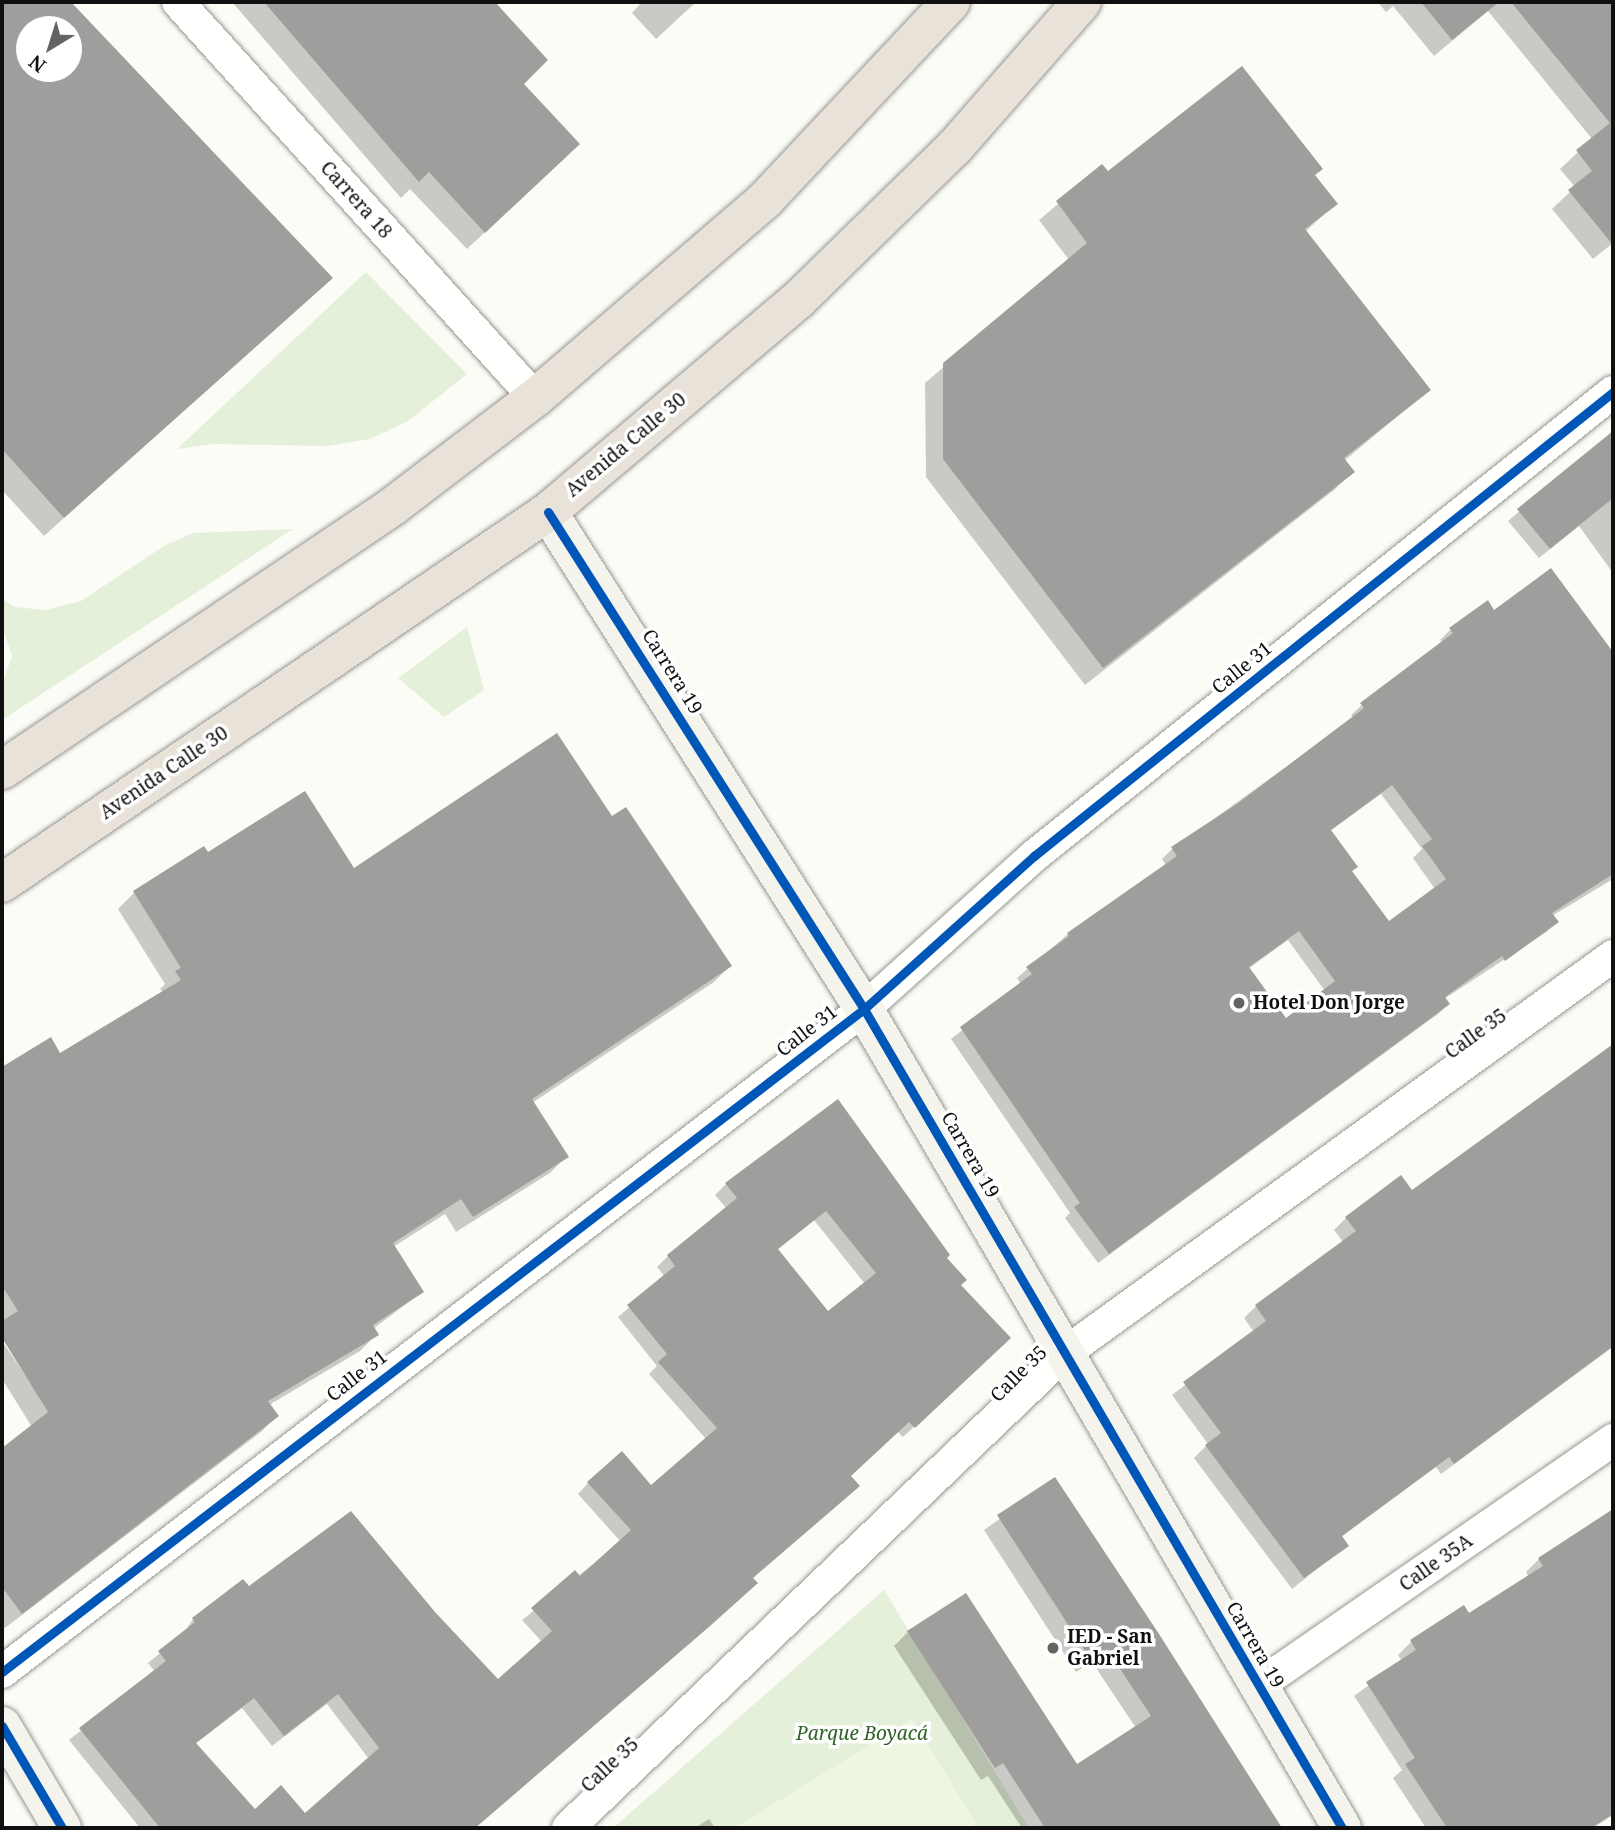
<!DOCTYPE html>
<html>
<head>
<meta charset="utf-8">
<style>
	body { margin:0 }
	#map { position:relative; width:1615px; height:1830px; overflow:hidden; background:#fcfcf7; font-family:"Noto Serif",serif }
	div>[style] { position:absolute }
	.green>* { inset:0; background:#e4f0d9 }
	.pitch>* { inset:0; background:#eef5e2 }
	.shadow>* { inset:0; background:#0003 }
	.building>* { inset:0; background:#a09e9c }
	.roads { filter:drop-shadow(0 0 2px #969694) drop-shadow(0 0 2px #969694) }
	.street>* { height:32px; margin:-16px; padding:0 16px; transform-origin:16px; border-radius:16px; background:#fffffe }
	.secondary>* { height:38px; margin:-19px; padding:0 19px; transform-origin:19px; border-radius:19px; background:#f5f4ec }
	.highway>* { height:38px; margin:-19px; padding:0 19px; transform-origin:19px; border-radius:19px; background:#e8e2d9 }
	.cycleway>* { height:9px; margin:-4.5px; padding:0 4.5px; transform-origin:4.5px; border-radius:4.5px; background:#0057b8 }
	.dots>* { width:19px; height:19px; translate:-50% -50%; box-sizing:border-box; border:4px solid #fff; border-radius:50% }
	span { translate:-50% -50%; white-space:nowrap; text-align:center; line-height:1.15; -webkit-text-stroke:7px #fff; paint-order:stroke }
	.street-label { font-size:19px; color:#101010 }
	.poi-label { font-size:19px; color:#101010; font-weight:700 }
	.left { translate:0 -50%; text-align:left }
	.park-label { font-size:19px; color:#2e6325; font-style:italic }
	.frame { position:absolute; inset:0; border:4px solid #101010; pointer-events:none }
	.north { position:absolute; left:14px; top:14px; width:70px; height:70px; box-sizing:border-box; background:#fff; border:2px solid #9f9f9f; border-radius:50%; rotate:218deg; font-size:19px; font-weight:700; line-height:28px; text-align:center; color:#101010 }
	.north::after { content:''; display:block; margin:auto; width:24px; height:32px; background:#636361; clip-path:polygon(50% 0,100% 100%,50% 72%,0 100%) }
</style>
</head>
<body>
<div id="map">
	<div class="green">
		<div style="clip-path:polygon(366px 272px,467px 374px,408px 421px,370px 439px,327px 446px,214px 444px,177px 449px)"></div>
		<div style="clip-path:polygon(293px 529px,2px 720px,2px 685px,12px 656px,2px 626px,2px 599px,15px 607px,45px 610px,81px 601px,164px 546px,193px 533px)"></div>
		<div style="clip-path:polygon(467px 627px,484px 690px,444px 717px,398px 678px)"></div>
		<div style="clip-path:polygon(884px 1590px,1029px 1828px,613px 1828px)"></div>
	</div>
	<div class="pitch">
		<div style="clip-path:polygon(912px 1719px,976px 1823px,967px 1828px,736px 1827px)"></div>
	</div>
	<div class="shadow">
		<div style="clip-path:polygon(evenodd,2px 2px,68px 2px,330px 278px,44px 536px,2px 490px,2px 2px,28px 28px,70px 28px,70px 70px,28px 70px,28px 28px)"></div>
		<div style="clip-path:polygon(232px 2px,492px 2px,545px 60px,521px 84px,560px 162px,467px 249px,410px 189px,401px 198px)"></div>
		<div style="clip-path:polygon(642px 2px,696px 2px,656px 39px,632px 13px)"></div>
		<div style="clip-path:polygon(1378px 2px,1613px 2px,1613px 243px,1593px 259px,1552px 209px,1575px 187px,1560px 169px,1592px 139px,1488px 11px,1434px 56px,1393px 6px,1386px 12px)"></div>
		<div style="clip-path:polygon(1102px 167px,1107px 174px,1313px 176px,1335px 204px,1305px 232px,1429px 390px,1344px 461px,1352px 472px,1334px 490px,1085px 685px,926px 477px,925px 383px,1069px 260px,1039px 220px)"></div>
		<div style="clip-path:polygon(1613px 433px,1613px 573px,1579px 526px,1539px 558px,1508px 521px)"></div>
		<div style="clip-path:polygon(evenodd,1551px 570px,1613px 655px,1613px 879px,1552px 916px,1557px 922px,1546px 932px,1444px 999px,1448px 1004px,1438px 1014px,1098px 1263px,1065px 1218px,1070px 1213px,951px 1039px,1021px 984px,1017px 978px,1068px 934px,1166px 865px,1162px 859px,1172px 849px,1354px 718px,1351px 715px,1362px 705px,1443px 643px,1440px 640px,1450px 630px,1494px 612px,1551px 570px,1381px 794px,1422px 849px,1413px 858px,1435px 889px,1389px 923px,1351px 872px,1330px 831px,1381px 794px,1551px 570px,1288px 940px,1325px 991px,1285px 1020px,1248px 969px,1288px 940px)"></div>
		<div style="clip-path:polygon(612px 818px,730px 966px,714px 982px,532px 1103px,566px 1157px,550px 1173px,456px 1232px,445px 1214px,393px 1247px,422px 1292px,373px 1329px,376px 1335px,360px 1351px,269px 1405px,277px 1416px,261px 1432px,5px 1628px,2px 1623px,2px 1450px,32px 1427px,2px 1379px,2px 1341px,54px 1418px,2px 1335px,2px 1069px,50px 1039px,59px 1055px,163px 993px,160px 989px,165px 984px,118px 909px,134px 893px,204px 848px,208px 854px,353px 870px)"></div>
		<div style="clip-path:polygon(1613px 1046px,1613px 1347px,1441px 1474px,1436px 1467px,1341px 1537px,1347px 1545px,1292px 1589px,1194px 1458px,1208px 1444px,1172px 1395px,1254px 1332px,1244px 1318px,1256px 1306px,1343px 1242px,1334px 1230px,1346px 1218px,1412px 1193px)"></div>
		<div style="clip-path:polygon(evenodd,838px 1101px,945px 1258px,998px 1349px,903px 1437px,898px 1432px,849px 1476px,752px 1578px,745px 1594px,697px 1637px,475px 1828px,140px 1828px,69px 1740px,155px 1672px,148px 1663px,184px 1633px,193px 1619px,248px 1589px,434px 1613px,498px 1681px,542px 1642px,522px 1620px,621px 1542px,578px 1494px,588px 1483px,650px 1487px,706px 1439px,649px 1374px,657px 1366px,618px 1317px,665px 1277px,657px 1267px,668px 1256px,727px 1209px,715px 1195px,726px 1184px,838px 1101px,814px 1220px,865px 1284px,828px 1314px,777px 1250px,814px 1220px,838px 1101px,327px 1704px,369px 1759px,305px 1816px,255px 1811px,195px 1744px,242px 1708px,272px 1746px,327px 1704px)"></div>
		<div style="clip-path:polygon(1055px 1480px,1280px 1828px,1022px 1828px,988px 1776px,981px 1780px,894px 1646px,908px 1632px,1077px 1766px,1136px 1728px,1092px 1662px,1076px 1672px,984px 1530px)"></div>
		<div style="clip-path:polygon(1613px 1511px,1613px 1815px,1593px 1828px,1426px 1828px,1393px 1778px,1402px 1770px,1354px 1696px,1402px 1661px,1398px 1655px,1411px 1642px,1463px 1608px,1469px 1615px,1529px 1577px,1526px 1572px,1539px 1559px)"></div>
		<div style="clip-path:polygon(709px 1819px,715px 1828px,695px 1828px)"></div>
	</div>
	<div class="building">
		<div style="clip-path:polygon(evenodd,2px 2px,71px 2px,333px 278px,64px 518px,2px 449px,2px 2px,28px 28px,70px 28px,70px 70px,28px 70px,28px 28px)"></div>
		<div style="clip-path:polygon(264px 2px,495px 2px,548px 60px,524px 84px,580px 144px,485px 233px,429px 172px,419px 182px)"></div>
		<div style="clip-path:polygon(1421px 2px,1499px 2px,1452px 40px)"></div>
		<div style="clip-path:polygon(1511px 2px,1613px 2px,1613px 245px,1568px 190px,1592px 171px,1576px 150px,1610px 123px)"></div>
		<div style="clip-path:polygon(1242px 66px,1323px 169px,1315px 175px,1338px 204px,1305px 229px,1431px 390px,1344px 458px,1355px 472px,1103px 668px,943px 459px,943px 363px,1087px 243px,1056px 201px,1102px 164px,1108px 171px)"></div>
		<div style="clip-path:polygon(1613px 431px,1613px 498px,1550px 549px,1517px 509px)"></div>
		<div style="clip-path:polygon(evenodd,1551px 568px,1613px 652px,1613px 874px,1552px 913px,1559px 922px,1505px 961px,1502px 956px,1445px 997px,1450px 1004px,1109px 1254px,1074px 1207px,1080px 1203px,960px 1027px,1032px 974px,1026px 967px,1069px 936px,1067px 933px,1177px 856px,1171px 847px,1237px 804px,1364px 708px,1360px 703px,1453px 633px,1449px 628px,1488px 600px,1494px 610px,1551px 568px,1392px 785px,1432px 839px,1422px 846px,1446px 879px,1389px 921px,1352px 871px,1358px 867px,1331px 830px,1392px 785px,1551px 568px,1299px 931px,1335px 981px,1286px 1018px,1249px 967px,1299px 931px)"></div>
		<div style="clip-path:polygon(557px 733px,612px 816px,626px 807px,732px 966px,532px 1099px,569px 1157px,473px 1217px,461px 1199px,393px 1243px,424px 1292px,373px 1325px,379px 1335px,268px 1401px,279px 1416px,22px 1614px,2px 1587px,2px 1448px,48px 1412px,2px 1338px,2px 1321px,18px 1311px,2px 1286px,2px 1067px,51px 1037px,60px 1053px,181px 980px,175px 971px,181px 968px,133px 891px,204px 846px,208px 852px,305px 791px,354px 868px)"></div>
		<div style="clip-path:polygon(1613px 1044px,1613px 1346px,1454px 1464px,1449px 1457px,1342px 1536px,1349px 1546px,1304px 1578px,1205px 1445px,1221px 1433px,1183px 1382px,1266px 1321px,1255px 1305px,1356px 1231px,1345px 1217px,1401px 1175px,1412px 1190px)"></div>
		<div style="clip-path:polygon(evenodd,838px 1099px,950px 1255px,947px 1258px,967px 1280px,961px 1285px,1011px 1338px,915px 1428px,909px 1422px,851px 1476px,860px 1486px,753px 1578px,758px 1583px,710px 1626px,475px 1828px,160px 1828px,79px 1728px,166px 1661px,158px 1651px,195px 1622px,192px 1618px,243px 1579px,249px 1586px,351px 1511px,435px 1612px,498px 1679px,552px 1631px,531px 1608px,575px 1570px,580px 1576px,631px 1530px,587px 1482px,622px 1451px,651px 1485px,717px 1428px,658px 1362px,667px 1354px,627px 1305px,675px 1266px,667px 1255px,737px 1198px,725px 1183px,838px 1099px,826px 1211px,876px 1273px,828px 1311px,778px 1249px,826px 1211px,838px 1099px,338px 1694px,379px 1748px,305px 1813px,281px 1785px,255px 1809px,196px 1743px,254px 1698px,284px 1736px,338px 1694px)"></div>
		<div style="clip-path:polygon(1055px 1477px,1159px 1634px,1282px 1828px,1045px 1828px,1003px 1763px,995px 1768px,907px 1631px,966px 1593px,1077px 1764px,1151px 1716px,1107px 1649px,1091px 1660px,997px 1515px)"></div>
		<div style="clip-path:polygon(1613px 1509px,1613px 1814px,1591px 1828px,1447px 1828px,1405px 1764px,1415px 1758px,1366px 1682px,1416px 1650px,1410px 1640px,1464px 1605px,1469px 1613px,1543px 1566px,1538px 1558px)"></div>
	</div>
	<div class="roads">
		<div class="street">
			<div style="left:178px;top:2px;width:533px;rotate:47.96deg"></div>
			<div style="left:2px;top:1672px;width:1087px;rotate:-37.57deg"></div>
			<div style="left:864px;top:1009px;width:229px;rotate:-42deg"></div>
			<div style="left:1034px;top:856px;width:742px;rotate:-38.71deg"></div>
			<div style="left:1259px;top:1685px;width:431px;rotate:-34.7deg"></div>
			<div style="left:568px;top:1828px;width:687px;rotate:-43.7deg"></div>
			<div style="left:1065px;top:1353px;width:677px;rotate:-35.92deg"></div>
		</div>
		<div class="secondary">
			<div style="left:548px;top:512px;width:589px;rotate:57.55deg"></div>
			<div style="left:864px;top:1009px;width:948px;rotate:59.73deg"></div>
			<div style="left:2px;top:1726px;width:118px;rotate:59.5deg"></div>
		</div>
		<div class="highway">
			<div style="left:2px;top:770px;width:472px;rotate:-34deg"></div>
			<div style="left:393px;top:506px;width:178px;rotate:-37.3deg"></div>
			<div style="left:535px;top:398px;width:305px;rotate:-40.7deg"></div>
			<div style="left:766px;top:199px;width:270px;rotate:-46.8deg"></div>
			<div style="left:2px;top:883px;width:660px;rotate:-34.2deg"></div>
			<div style="left:548px;top:512px;width:328px;rotate:-40.3deg"></div>
			<div style="left:798px;top:300px;width:218px;rotate:-44.3deg"></div>
			<div style="left:954px;top:148px;width:194px;rotate:-48.8deg"></div>
		</div>
	</div>
	<div class="cycleway">
		<div style="left:548px;top:512px;width:589px;rotate:57.55deg"></div>
		<div style="left:864px;top:1009px;width:948px;rotate:59.73deg"></div>
		<div style="left:2px;top:1672px;width:1087px;rotate:-37.57deg"></div>
		<div style="left:864px;top:1009px;width:229px;rotate:-42deg"></div>
		<div style="left:1034px;top:856px;width:742px;rotate:-38.71deg"></div>
		<div style="left:2px;top:1726px;width:118px;rotate:59.5deg"></div>
	</div>
	<div class="dots">
		<div style="left:1239px;top:1003px;background:#636361"></div>
		<div style="left:1053px;top:1648px;background:#636361"></div>
	</div>
	<div class="street-label">
		<span style="left:356px;top:200px;rotate:48deg">Carrera 18</span>
		<span style="left:626px;top:445px;rotate:-40deg">Avenida Calle 30</span>
		<span style="left:1242px;top:668px;rotate:-39deg">Calle 31</span>
		<span style="left:672px;top:672px;rotate:58deg">Carrera 19</span>
		<span style="left:164px;top:773px;rotate:-34deg">Avenida Calle 30</span>
		<span style="left:807px;top:1031px;rotate:-38deg">Calle 31</span>
		<span style="left:1476px;top:1034px;rotate:-36deg">Calle 35</span>
		<span style="left:970px;top:1155px;rotate:60deg">Carrera 19</span>
		<span style="left:1019px;top:1374px;rotate:-45deg">Calle 35</span>
		<span style="left:357px;top:1376px;rotate:-38deg">Calle 31</span>
		<span style="left:1436px;top:1563px;rotate:-35deg">Calle 35A</span>
		<span style="left:1255px;top:1645px;rotate:60deg">Carrera 19</span>
		<span style="left:610px;top:1765px;rotate:-43deg">Calle 35</span>
	</div>
	<div class="poi-label">
		<span class="left" style="left:1253px;top:1003px">Hotel Don Jorge</span>
		<span class="left" style="left:1067px;top:1648px">IED - San<br>Gabriel</span>
	</div>
	<div class="park-label">
		<span style="left:862px;top:1734px">Parque Boyacá</span>
	</div>
	<div class="frame"></div>
	<div class="north">N</div>
</div>
</body>
</html>
